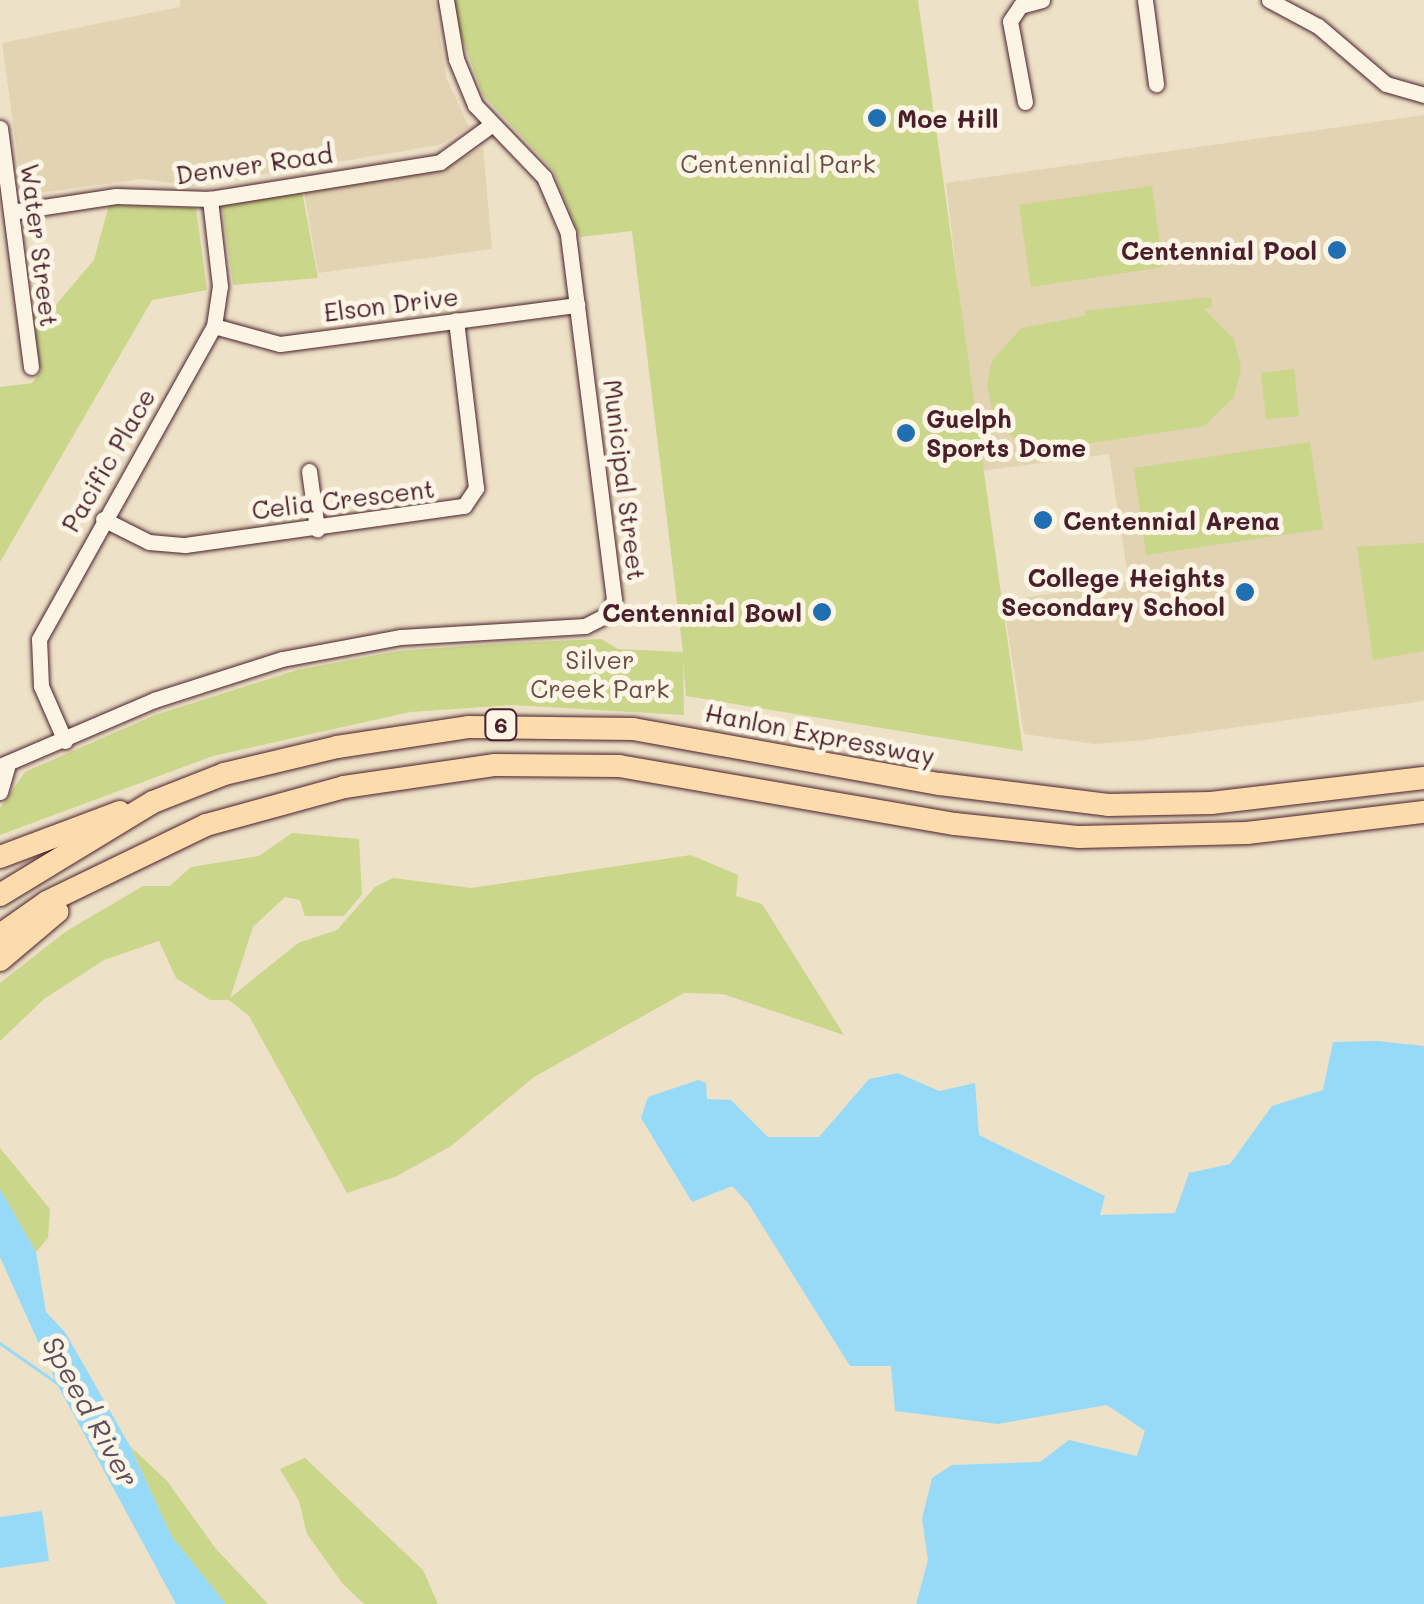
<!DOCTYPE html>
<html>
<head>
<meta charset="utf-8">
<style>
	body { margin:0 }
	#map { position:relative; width:1424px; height:1604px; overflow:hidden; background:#ede1c7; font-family:Mali,sans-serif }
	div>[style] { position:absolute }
	.built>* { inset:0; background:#e2d3b2 }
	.green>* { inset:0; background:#cad68a }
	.water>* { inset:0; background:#97daf8 }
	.stream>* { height:2.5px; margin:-1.25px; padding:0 1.25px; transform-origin:1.25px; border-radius:1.25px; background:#97daf8 }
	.roads { filter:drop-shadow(0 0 2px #4a1f2b) drop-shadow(0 0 2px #4a1f2b) }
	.minor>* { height:15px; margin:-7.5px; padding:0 7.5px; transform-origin:7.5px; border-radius:7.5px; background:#fcf5e5 }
	.highway>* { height:22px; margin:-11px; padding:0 11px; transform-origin:11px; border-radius:11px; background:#fcdcac }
	.dots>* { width:28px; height:28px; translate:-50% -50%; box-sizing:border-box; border:5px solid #fcf5e5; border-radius:50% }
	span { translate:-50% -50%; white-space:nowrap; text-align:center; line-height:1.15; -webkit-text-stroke:10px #fcf5e5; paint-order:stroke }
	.shield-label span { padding:2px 8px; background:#fcf5e5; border:2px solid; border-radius:8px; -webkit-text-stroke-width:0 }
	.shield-label { font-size:22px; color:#4a1f2b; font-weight:700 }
	.poi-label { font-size:25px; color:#4a1f2b; font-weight:700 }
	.left { translate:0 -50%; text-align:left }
	.right { translate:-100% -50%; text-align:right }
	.park-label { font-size:25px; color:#6a4d43 }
	.street-label { font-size:25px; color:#4a1f2b }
	.water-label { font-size:28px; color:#5d4e5e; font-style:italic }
</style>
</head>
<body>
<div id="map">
	<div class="built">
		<div style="clip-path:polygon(180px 0,434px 0,446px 77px,469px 127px,440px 145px,194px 186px,142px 179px,23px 195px,2px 43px,180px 7px)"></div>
		<div style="clip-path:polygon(1424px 115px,1424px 701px,1144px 740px,1095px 744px,1024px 734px,1003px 601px,1129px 582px,1109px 454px,980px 471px,946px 183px)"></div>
		<div style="clip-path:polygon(483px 147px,492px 249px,318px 273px,304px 191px,442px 169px)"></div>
	</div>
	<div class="green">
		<div style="clip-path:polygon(448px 0,918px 0,1023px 751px,686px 696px,683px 660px,684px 715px,512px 705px,410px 712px,213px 756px,0 835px,0 808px,25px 772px,155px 715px,297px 670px,398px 651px,492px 644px,601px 639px,618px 649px,683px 652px,632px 231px,580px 237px,553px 170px,483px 95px)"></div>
		<div style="clip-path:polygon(1152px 186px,1163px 267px,1031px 287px,1019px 205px)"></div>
		<div style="clip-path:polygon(302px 192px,318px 278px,233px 285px,222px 204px)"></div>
		<div style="clip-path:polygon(109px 205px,196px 208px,207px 290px,152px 300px,0 562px,0 387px,32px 383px,41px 371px,31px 313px,49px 313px,94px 260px)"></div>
		<div style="clip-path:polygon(1211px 297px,1212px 307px,1204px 309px,1234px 339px,1241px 368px,1234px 397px,1204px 426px,1045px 450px,1012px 437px,993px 415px,987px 385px,992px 361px,1021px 328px,1085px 316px,1085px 311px)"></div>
		<div style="clip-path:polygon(1294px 369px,1299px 416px,1266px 419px,1261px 373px)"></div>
		<div style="clip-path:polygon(1310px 442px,1323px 529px,1146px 555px,1134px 468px)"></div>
		<div style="clip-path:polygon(1424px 543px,1424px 651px,1373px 660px,1357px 547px)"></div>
		<div style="clip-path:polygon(292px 833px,359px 839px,362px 894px,344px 916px,305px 916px,300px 900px,285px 897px,253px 927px,230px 998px,298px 943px,337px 930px,375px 887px,393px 878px,471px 888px,691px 855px,738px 875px,736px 896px,762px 904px,844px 1035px,723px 994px,684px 993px,534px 1077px,451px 1146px,397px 1176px,347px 1193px,249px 1016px,229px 1000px,210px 1000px,176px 978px,159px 941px,104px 960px,44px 999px,0 1041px,0 983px,65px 932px,143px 886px,170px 886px,191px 867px,259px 856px)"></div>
		<div style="clip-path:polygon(0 1148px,50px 1209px,48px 1238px,36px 1252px,0 1189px)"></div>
		<div style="clip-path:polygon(130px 1446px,167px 1481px,216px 1549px,268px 1604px,226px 1604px,172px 1537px)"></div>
		<div style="clip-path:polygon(305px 1458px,423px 1570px,438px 1604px,364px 1604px,343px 1584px,307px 1534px,299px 1501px,280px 1469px)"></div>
	</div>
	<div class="water">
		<div style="clip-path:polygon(1377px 1041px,1424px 1046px,1424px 1604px,916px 1604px,928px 1560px,922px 1519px,932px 1478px,952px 1465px,1040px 1462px,1069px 1440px,1137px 1456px,1145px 1431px,1107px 1405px,998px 1424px,895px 1411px,891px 1366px,850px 1366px,748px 1203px,732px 1186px,692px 1202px,641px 1118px,648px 1097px,698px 1080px,706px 1083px,707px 1099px,731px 1100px,768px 1137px,819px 1137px,869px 1079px,898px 1073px,939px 1091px,975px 1083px,979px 1135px,1105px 1196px,1100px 1215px,1175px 1213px,1189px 1173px,1230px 1164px,1272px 1106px,1323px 1090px,1333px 1042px)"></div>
		<div style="clip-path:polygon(0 1189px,36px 1252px,46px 1312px,65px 1332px,130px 1446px,172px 1537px,226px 1604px,176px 1604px,57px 1384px,0 1257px)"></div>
		<div style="clip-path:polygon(42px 1511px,49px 1561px,0 1568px,0 1517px)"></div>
	</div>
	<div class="stream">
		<div style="left:0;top:1343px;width:73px;rotate:35deg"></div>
	</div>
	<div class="roads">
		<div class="minor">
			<div style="left:1145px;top:0;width:85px;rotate:82.5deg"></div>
			<div style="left:1269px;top:0;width:55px;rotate:28deg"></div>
			<div style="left:1318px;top:26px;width:89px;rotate:40.5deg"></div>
			<div style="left:1386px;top:84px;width:40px;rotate:16deg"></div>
			<div style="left:1025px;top:102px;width:82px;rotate:-100.5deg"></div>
			<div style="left:1010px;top:21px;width:18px;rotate:-56deg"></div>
			<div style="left:1020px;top:6px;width:23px;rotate:-15deg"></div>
			<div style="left:0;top:128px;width:241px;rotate:82.6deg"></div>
			<div style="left:11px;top:212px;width:106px;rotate:-8.7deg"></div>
			<div style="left:116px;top:196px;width:94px;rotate:1.8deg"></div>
			<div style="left:210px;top:199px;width:233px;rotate:-9.1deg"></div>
			<div style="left:440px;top:162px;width:63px;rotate:-36deg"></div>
			<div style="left:214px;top:326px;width:68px;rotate:15.3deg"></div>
			<div style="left:280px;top:344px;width:300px;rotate:-7.5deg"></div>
			<div style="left:309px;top:471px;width:59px;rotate:82.1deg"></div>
			<div style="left:103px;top:519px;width:51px;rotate:26.6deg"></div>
			<div style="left:149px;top:542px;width:36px;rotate:5deg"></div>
			<div style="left:185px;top:545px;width:282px;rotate:-8deg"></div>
			<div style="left:464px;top:506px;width:22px;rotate:-56deg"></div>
			<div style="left:476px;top:488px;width:169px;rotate:-96.8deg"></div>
			<div style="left:65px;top:741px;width:60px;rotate:-113.6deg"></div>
			<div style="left:41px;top:686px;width:47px;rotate:-92.4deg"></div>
			<div style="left:39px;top:639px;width:359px;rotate:-60.8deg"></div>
			<div style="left:214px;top:326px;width:40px;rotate:-81.5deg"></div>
			<div style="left:220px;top:286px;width:88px;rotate:-96.6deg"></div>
			<div style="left:0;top:766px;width:168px;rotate:-23.2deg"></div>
			<div style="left:154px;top:700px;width:134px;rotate:-17.8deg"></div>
			<div style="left:282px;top:659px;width:121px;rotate:-10.5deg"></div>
			<div style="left:401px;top:637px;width:184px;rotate:-3.4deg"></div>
			<div style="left:585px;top:626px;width:27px;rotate:-27deg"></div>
			<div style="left:609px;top:614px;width:16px;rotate:-72deg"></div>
			<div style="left:614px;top:599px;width:369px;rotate:-97.2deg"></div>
			<div style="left:568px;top:233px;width:61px;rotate:-113.2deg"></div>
			<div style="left:544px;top:177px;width:100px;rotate:-133.8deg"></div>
			<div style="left:475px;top:105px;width:50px;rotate:-112.4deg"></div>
			<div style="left:456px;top:59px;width:60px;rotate:-99.6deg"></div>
			<div style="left:0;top:792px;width:26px;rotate:-74deg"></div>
		</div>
		<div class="highway">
			<div style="left:0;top:857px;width:128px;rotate:-20.6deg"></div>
			<div style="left:0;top:895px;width:179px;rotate:-31.3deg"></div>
			<div style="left:153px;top:802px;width:76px;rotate:-21.5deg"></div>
			<div style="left:224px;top:774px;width:116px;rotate:-13.4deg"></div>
			<div style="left:337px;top:747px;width:134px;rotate:-8.6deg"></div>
			<div style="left:469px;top:727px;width:164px;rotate:0.7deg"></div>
			<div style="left:633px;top:729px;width:312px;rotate:10.2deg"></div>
			<div style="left:940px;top:784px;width:169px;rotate:7.1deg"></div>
			<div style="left:1108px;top:805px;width:103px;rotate:-1.1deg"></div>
			<div style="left:1211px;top:803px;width:214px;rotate:-6.7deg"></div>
			<div style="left:0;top:935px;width:57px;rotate:-35.1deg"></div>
			<div style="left:47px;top:902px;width:177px;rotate:-25.8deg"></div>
			<div style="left:206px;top:825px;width:143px;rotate:-15.4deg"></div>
			<div style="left:344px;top:787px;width:153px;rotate:-8.3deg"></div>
			<div style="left:495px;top:765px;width:124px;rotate:0.5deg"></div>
			<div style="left:619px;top:766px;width:341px;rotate:9.8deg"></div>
			<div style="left:955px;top:824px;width:125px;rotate:6deg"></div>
			<div style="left:1079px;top:837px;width:168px;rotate:-1.4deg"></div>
			<div style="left:1247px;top:833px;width:178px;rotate:-6.8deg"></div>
			<div style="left:0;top:960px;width:75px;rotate:-40.1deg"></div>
		</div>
	</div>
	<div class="dots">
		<div style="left:877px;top:118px;background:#1f6fb2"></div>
		<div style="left:1337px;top:250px;background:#1f6fb2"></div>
		<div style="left:906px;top:433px;background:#1f6fb2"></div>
		<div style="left:1043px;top:520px;background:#1f6fb2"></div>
		<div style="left:1245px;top:592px;background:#1f6fb2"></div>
		<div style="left:822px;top:612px;background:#1f6fb2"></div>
	</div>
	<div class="shield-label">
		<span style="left:501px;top:725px">6</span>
	</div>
	<div class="poi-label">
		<span class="left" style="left:897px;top:118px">Moe Hill</span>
		<span class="right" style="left:1317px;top:250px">Centennial Pool</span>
		<span class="left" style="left:926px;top:433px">Guelph<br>Sports Dome</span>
		<span class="left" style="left:1063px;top:520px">Centennial Arena</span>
		<span class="right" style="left:1225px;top:592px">College Heights<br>Secondary School</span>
		<span class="right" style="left:802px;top:612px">Centennial Bowl</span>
	</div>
	<div class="park-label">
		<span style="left:778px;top:163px">Centennial Park</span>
		<span style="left:600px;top:674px">Silver<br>Creek Park</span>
	</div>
	<div class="street-label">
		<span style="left:254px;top:164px;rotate:-8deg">Denver Road</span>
		<span style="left:40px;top:245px;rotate:83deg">Water Street</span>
		<span style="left:391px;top:304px;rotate:-7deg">Elson Drive</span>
		<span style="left:108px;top:460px;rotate:-60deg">Pacific Place</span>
		<span style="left:625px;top:480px;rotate:83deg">Municipal Street</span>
		<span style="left:343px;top:499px;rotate:-7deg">Celia Crescent</span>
		<span style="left:820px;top:734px;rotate:11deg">Hanlon Expressway</span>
	</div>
	<div class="water-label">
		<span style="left:91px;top:1411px;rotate:61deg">Speed River</span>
	</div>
</div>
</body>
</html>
